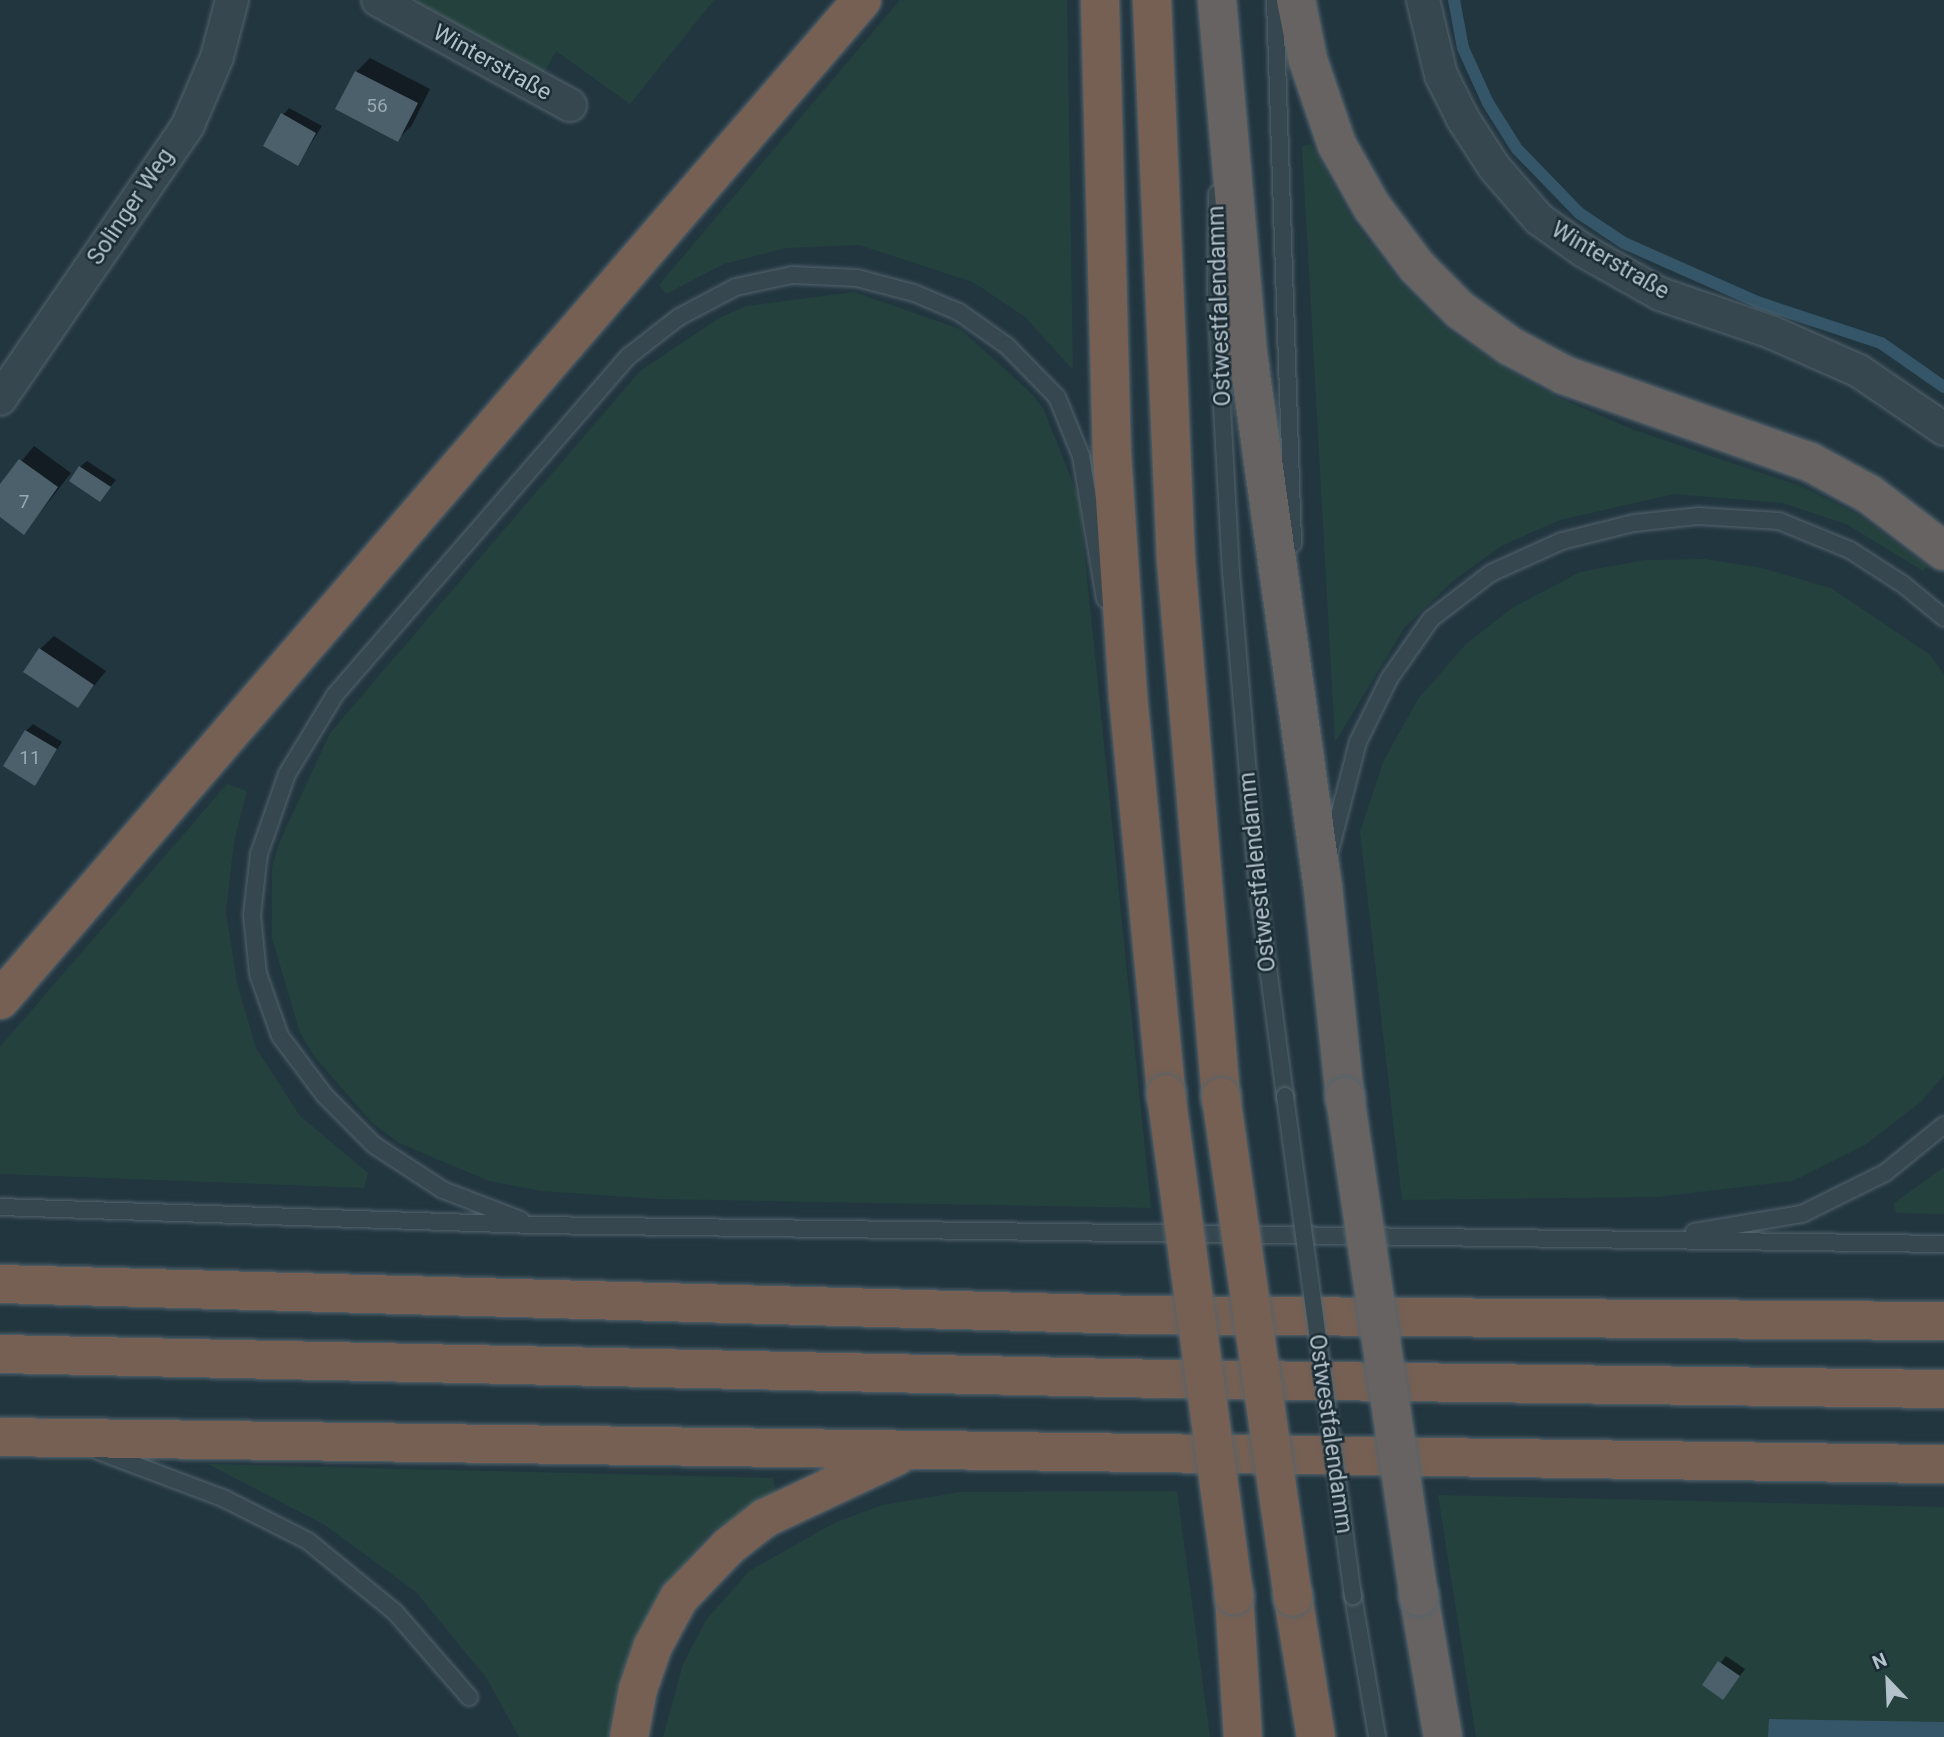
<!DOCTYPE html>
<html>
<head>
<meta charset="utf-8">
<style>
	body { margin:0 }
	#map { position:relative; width:1944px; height:1737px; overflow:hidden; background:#223640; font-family:Roboto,sans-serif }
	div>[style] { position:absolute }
	.green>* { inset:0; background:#24413d }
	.water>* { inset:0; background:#355668 }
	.shadow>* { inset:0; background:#0007 }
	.stream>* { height:12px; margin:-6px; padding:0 6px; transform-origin:6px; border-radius:6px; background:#355668 }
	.building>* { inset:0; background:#4b606b }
	.roads { filter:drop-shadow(0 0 2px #55646d) drop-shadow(0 0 2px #55646d) }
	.service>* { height:16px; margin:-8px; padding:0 8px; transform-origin:8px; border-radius:8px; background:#37474f }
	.minor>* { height:32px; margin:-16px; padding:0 16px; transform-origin:16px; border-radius:16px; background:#37474f }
	.trunk>* { height:38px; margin:-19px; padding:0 19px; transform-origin:19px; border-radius:19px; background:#666362 }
	.motorway>* { height:38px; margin:-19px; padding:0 19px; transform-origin:19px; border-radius:19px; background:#766053 }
	.bridges { filter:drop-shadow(0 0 2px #55646d) drop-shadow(0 0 2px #55646d) }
	.service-bridge>* { height:16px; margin:-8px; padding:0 8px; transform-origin:8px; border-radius:8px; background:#37474f }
	.trunk-bridge>* { height:38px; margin:-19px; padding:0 19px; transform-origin:19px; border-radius:19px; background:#666362 }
	.motorway-bridge>* { height:38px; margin:-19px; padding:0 19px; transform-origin:19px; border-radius:19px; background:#766053 }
	span { translate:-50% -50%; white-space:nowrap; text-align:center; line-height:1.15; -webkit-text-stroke:5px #1c2c34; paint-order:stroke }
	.number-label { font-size:19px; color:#99a9b2 }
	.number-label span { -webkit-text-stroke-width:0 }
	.street-label { font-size:23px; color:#b3c1ca }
	.north { position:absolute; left:1853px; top:1646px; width:70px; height:70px; -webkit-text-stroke:5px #1c2c34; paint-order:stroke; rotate:337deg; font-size:19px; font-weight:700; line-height:28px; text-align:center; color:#b3c1ca }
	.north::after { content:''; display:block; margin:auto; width:24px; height:32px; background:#b3c1ca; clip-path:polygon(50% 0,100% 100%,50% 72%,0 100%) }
</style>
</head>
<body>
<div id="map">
	<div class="green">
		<div style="clip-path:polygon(415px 0,714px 0,630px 104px,556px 51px,544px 73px)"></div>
		<div style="clip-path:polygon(900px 0,1067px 0,1073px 370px,1025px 317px,973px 282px,859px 245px,786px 248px,724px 264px,666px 294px,659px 285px)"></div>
		<div style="clip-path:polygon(1311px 144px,1353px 221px,1399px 281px,1443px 326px,1495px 363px,1557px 397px,1634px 430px,1801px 486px,1855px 513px,1927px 566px,1923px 571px,1846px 524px,1783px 503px,1674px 494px,1560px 520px,1501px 546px,1452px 582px,1405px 627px,1335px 742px,1302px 146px)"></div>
		<div style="clip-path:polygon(854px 292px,960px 329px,1032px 394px,1044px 410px,1079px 498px,1151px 1208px,658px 1199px,541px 1191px,489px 1181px,399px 1143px,372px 1123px,314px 1056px,300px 1033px,272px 938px,272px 867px,279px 843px,330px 733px,640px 371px,719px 318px,746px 306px)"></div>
		<div style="clip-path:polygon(1704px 559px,1762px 568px,1831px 588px,1929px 654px,1944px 674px,1944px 1075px,1922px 1101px,1865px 1145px,1793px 1181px,1657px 1197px,1402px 1200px,1360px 832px,1383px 762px,1418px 699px,1466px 644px,1512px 608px,1580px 572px,1644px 560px)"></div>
		<div style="clip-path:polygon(227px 784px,247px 791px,234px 841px,226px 912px,237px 983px,256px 1048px,300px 1116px,368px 1173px,364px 1188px,0 1174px,0 1047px)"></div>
		<div style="clip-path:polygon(1944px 1167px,1944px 1214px,1896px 1213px,1894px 1203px)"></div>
		<div style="clip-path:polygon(208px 1464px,773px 1478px,776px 1492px,712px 1531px,663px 1588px,618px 1680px,608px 1737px,519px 1737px,487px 1679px,416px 1592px,325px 1525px)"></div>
		<div style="clip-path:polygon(1177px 1491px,1210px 1737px,663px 1737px,683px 1664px,706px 1620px,749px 1571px,834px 1523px,882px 1505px,962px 1492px)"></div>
		<div style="clip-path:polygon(1438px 1495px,1944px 1507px,1944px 1737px,1476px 1737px)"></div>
	</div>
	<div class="water">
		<div style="clip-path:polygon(1769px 1719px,1944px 1722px,1944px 1737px,1768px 1737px)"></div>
	</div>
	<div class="shadow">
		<div style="clip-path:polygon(370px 58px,430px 89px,412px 125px,398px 139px,356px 72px)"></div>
		<div style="clip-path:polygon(289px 108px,322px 126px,298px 164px,283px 115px)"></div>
		<div style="clip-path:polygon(34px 446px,71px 473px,24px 533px,0 515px,0 487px)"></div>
		<div style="clip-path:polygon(87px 461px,116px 480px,100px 499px,80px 467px)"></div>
		<div style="clip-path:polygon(54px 636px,106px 671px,78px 706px,40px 649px)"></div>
		<div style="clip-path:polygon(33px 724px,62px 742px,35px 783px,26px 731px)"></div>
		<div style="clip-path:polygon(1726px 1656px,1745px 1669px,1729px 1691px,1704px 1684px)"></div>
	</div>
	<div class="stream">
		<div style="left:1454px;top:0;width:49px;rotate:79.4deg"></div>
		<div style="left:1463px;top:48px;width:60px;rotate:65.6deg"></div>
		<div style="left:1488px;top:103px;width:54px;rotate:57.8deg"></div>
		<div style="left:1517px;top:149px;width:89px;rotate:45.9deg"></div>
		<div style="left:1579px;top:213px;width:54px;rotate:33.7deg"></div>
		<div style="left:1624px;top:243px;width:145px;rotate:23.9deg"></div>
		<div style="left:1757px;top:302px;width:131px;rotate:18.3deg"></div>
		<div style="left:1881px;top:343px;width:77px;rotate:34.9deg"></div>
	</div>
	<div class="building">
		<div style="clip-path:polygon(355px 71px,418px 103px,398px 142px,335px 109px)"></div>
		<div style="clip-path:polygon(281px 113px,316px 133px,298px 166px,263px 146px)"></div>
		<div style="clip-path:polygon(19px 459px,58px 487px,24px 535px,0 517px,0 484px)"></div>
		<div style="clip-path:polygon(79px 466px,111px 487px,100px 502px,69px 481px)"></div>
		<div style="clip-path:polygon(39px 648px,94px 685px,78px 708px,23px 672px)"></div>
		<div style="clip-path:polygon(25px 730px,57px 749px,35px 786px,3px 766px)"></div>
		<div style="clip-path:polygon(1718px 1661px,1740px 1676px,1723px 1700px,1702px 1685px)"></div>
	</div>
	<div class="roads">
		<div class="service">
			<div style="left:1275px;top:0;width:544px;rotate:88.1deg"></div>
			<div style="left:1217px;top:194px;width:102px;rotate:90.6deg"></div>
			<div style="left:1216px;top:296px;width:276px;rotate:86.9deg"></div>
			<div style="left:1231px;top:572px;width:320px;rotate:85.2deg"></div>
			<div style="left:1258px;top:891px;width:207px;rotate:82.5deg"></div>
			<div style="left:1330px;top:851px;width:113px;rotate:-75.6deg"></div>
			<div style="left:1358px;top:742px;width:70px;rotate:-63.8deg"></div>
			<div style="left:1389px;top:679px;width:73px;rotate:-55deg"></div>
			<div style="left:1431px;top:619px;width:76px;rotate:-37.5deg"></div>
			<div style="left:1491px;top:573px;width:78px;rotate:-24.3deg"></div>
			<div style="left:1562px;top:541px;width:74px;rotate:-14deg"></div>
			<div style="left:1634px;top:523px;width:64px;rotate:-6.2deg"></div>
			<div style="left:1698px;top:516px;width:81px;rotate:3.5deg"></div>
			<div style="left:1779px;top:521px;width:77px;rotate:22.2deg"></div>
			<div style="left:1850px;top:550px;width:64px;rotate:32.9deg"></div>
			<div style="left:1904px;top:585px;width:52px;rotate:39.5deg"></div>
			<div style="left:0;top:1207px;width:533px;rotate:1.93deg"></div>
			<div style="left:533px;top:1225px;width:1411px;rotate:0.77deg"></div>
			<div style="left:521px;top:1220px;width:84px;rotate:-159deg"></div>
			<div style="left:443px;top:1190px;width:82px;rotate:-146.9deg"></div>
			<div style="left:374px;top:1145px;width:69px;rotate:-135deg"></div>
			<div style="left:325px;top:1096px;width:75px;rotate:-126.9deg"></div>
			<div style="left:280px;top:1036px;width:66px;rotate:-109.5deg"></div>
			<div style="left:258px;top:974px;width:59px;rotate:-95.8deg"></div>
			<div style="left:252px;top:915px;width:61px;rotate:-83.5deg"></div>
			<div style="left:259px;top:854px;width:85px;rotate:-70.7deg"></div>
			<div style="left:287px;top:774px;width:92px;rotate:-58.7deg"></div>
			<div style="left:335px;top:695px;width:449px;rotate:-49.1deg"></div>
			<div style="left:629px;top:356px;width:63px;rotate:-38deg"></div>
			<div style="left:679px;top:317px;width:64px;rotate:-27.8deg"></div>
			<div style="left:736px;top:287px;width:57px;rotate:-12.1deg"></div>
			<div style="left:792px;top:275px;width:65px;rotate:2.6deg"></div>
			<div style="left:857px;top:278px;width:59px;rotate:14.7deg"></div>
			<div style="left:914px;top:293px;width:49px;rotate:22.9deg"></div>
			<div style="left:959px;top:312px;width:59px;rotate:35.3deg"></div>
			<div style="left:1007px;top:346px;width:71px;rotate:45.6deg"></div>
			<div style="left:1057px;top:397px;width:64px;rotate:67.9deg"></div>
			<div style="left:1081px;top:456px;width:145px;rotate:80.5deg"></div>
			<div style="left:1694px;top:1232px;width:109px;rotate:-9.5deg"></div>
			<div style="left:1802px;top:1214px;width:93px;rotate:-26.3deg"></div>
			<div style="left:1885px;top:1173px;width:76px;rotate:-39.1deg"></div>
			<div style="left:98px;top:1451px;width:134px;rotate:20.6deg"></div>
			<div style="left:223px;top:1498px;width:95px;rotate:26.8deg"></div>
			<div style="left:308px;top:1541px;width:112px;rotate:39.2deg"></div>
			<div style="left:395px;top:1612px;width:113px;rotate:49deg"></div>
			<div style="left:1353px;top:1596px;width:143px;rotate:80.3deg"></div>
		</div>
		<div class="minor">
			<div style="left:378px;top:0;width:219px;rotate:28.7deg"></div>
			<div style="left:1423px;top:0;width:77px;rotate:76.5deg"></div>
			<div style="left:1441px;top:75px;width:49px;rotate:63.4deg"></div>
			<div style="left:1463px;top:119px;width:57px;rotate:57.1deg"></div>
			<div style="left:1494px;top:167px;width:69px;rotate:49.1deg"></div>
			<div style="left:1539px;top:219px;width:55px;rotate:35.4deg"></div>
			<div style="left:1584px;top:251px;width:87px;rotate:29.5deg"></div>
			<div style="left:1660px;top:294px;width:117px;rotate:18.9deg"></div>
			<div style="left:1771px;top:332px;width:96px;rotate:23.9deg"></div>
			<div style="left:1859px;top:371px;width:103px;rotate:34.3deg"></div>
			<div style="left:0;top:399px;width:332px;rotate:-55.5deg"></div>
			<div style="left:188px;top:125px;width:74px;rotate:-66.9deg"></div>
			<div style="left:217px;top:57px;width:59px;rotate:-75.3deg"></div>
		</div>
		<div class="trunk">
			<div style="left:1217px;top:0;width:355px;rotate:85deg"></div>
			<div style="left:1248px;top:354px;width:539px;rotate:82.01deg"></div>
			<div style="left:1323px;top:888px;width:210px;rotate:84deg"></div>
			<div style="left:1296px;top:0;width:61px;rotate:78.7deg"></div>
			<div style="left:1308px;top:60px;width:90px;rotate:71.2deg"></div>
			<div style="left:1337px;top:145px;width:71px;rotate:60.6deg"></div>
			<div style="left:1372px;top:207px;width:75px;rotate:53.1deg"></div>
			<div style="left:1417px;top:267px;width:61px;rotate:45deg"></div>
			<div style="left:1460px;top:310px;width:62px;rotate:35.8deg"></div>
			<div style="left:1510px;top:346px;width:61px;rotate:28.2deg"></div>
			<div style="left:1564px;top:375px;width:261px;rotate:19.5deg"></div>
			<div style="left:1810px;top:462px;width:67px;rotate:28.5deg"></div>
			<div style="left:1869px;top:494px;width:94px;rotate:37.2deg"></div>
			<div style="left:1419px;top:1597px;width:142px;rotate:80.3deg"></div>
		</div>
		<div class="motorway">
			<div style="left:1100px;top:0;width:454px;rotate:88.5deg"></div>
			<div style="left:1112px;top:454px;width:243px;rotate:86.2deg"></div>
			<div style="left:1128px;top:696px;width:400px;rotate:84.5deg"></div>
			<div style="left:1152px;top:0;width:561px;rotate:87.55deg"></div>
			<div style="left:1176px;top:560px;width:539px;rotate:85.21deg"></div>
			<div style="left:0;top:1000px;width:1320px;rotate:-49.24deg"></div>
			<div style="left:0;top:1284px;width:1139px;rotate:1.56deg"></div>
			<div style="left:1139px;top:1315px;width:805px;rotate:0.43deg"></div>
			<div style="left:0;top:1354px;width:1167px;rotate:1.23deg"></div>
			<div style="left:1167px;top:1379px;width:777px;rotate:0.74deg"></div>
			<div style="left:0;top:1437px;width:1944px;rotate:0.8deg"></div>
			<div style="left:1234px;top:1595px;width:142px;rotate:86.4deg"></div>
			<div style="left:1293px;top:1597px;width:142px;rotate:80.7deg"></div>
			<div style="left:629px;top:1737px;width:49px;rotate:-79.4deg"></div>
			<div style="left:638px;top:1689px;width:46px;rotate:-70.8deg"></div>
			<div style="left:653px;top:1646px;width:55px;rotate:-61.6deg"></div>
			<div style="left:679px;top:1598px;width:72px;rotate:-46.1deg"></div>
			<div style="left:729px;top:1546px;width:46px;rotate:-37.9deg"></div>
			<div style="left:765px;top:1518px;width:146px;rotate:-25.2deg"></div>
		</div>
	</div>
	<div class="bridges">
		<div class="service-bridge">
			<div style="left:1285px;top:1096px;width:505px;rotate:82.26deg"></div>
		</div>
		<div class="trunk-bridge">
			<div style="left:1345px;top:1097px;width:505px;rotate:81.58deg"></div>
		</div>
		<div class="motorway-bridge">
			<div style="left:1166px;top:1094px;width:506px;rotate:82.27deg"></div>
			<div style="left:1221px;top:1097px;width:505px;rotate:81.81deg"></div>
		</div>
	</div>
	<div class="number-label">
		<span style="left:377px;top:106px">56</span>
		<span style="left:24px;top:502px">7</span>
		<span style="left:30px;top:758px">11</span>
	</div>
	<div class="street-label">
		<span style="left:492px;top:63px;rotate:29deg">Winterstraße</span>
		<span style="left:131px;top:207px;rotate:-56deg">Solinger Weg</span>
		<span style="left:1610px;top:261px;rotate:30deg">Winterstraße</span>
		<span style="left:1220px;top:306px;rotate:-92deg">Ostwestfalendamm</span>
		<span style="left:1258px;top:872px;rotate:-96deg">Ostwestfalendamm</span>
		<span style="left:1330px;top:1434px;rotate:82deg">Ostwestfalendamm</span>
	</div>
	<div class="north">N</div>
</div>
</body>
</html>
